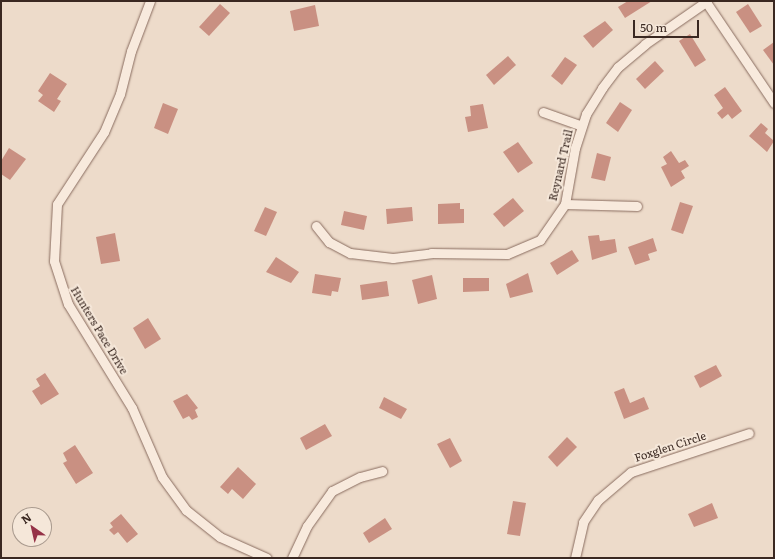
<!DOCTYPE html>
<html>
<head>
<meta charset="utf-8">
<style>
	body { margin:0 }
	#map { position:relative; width:775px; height:559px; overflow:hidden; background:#eddbca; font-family:Literata,serif }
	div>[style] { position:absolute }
	.building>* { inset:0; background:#c99082 }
	.roads { filter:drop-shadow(0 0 1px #896c5f) drop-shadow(0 0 1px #896c5f) }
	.minor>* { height:9px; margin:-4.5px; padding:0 4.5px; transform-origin:4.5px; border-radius:4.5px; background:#f8eadd }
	span { translate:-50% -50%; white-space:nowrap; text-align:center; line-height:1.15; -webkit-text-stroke:4px #f5e7d9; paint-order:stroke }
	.street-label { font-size:11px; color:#3a2821 }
	.frame { position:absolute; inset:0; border:2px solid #3a2821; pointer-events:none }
	.north { position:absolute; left:12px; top:507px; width:40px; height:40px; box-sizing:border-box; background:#f5e7d9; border:1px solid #aa9b8f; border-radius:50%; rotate:326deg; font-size:11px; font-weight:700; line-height:16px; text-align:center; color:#3a2821 }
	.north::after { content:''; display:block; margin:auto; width:14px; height:18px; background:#953247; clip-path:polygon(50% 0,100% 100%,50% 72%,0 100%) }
	.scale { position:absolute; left:633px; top:20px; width:66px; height:18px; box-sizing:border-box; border:2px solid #3a2821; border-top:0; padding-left:5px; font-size:12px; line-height:14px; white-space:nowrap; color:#3a2821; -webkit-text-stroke:3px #f5e7d9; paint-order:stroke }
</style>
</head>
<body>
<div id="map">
	<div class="building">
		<div style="clip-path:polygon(628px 1px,652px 1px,625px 18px,618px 7px)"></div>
		<div style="clip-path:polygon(220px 4px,230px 13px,209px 36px,199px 27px)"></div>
		<div style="clip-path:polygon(748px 4px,762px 26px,750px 33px,736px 12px)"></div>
		<div style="clip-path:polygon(315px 5px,319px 26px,294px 31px,290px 11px)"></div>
		<div style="clip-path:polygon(605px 21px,613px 30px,593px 48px,583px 36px)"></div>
		<div style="clip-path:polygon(690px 34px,706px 60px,695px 67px,679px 41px)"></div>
		<div style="clip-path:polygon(774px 42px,774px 65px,763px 50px)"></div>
		<div style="clip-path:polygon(508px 56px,516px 65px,494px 85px,486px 75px)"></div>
		<div style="clip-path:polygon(565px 57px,577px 65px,562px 85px,551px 76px)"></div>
		<div style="clip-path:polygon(655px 61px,664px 71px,645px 89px,636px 79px)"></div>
		<div style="clip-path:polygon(50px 73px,67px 84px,57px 99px,61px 101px,54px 112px,38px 101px,43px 95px,38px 91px)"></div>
		<div style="clip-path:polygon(725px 87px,742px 111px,732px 119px,728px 114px,722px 119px,717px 113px,723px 108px,714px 95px)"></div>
		<div style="clip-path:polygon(620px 102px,632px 110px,618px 132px,606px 123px)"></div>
		<div style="clip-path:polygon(163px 103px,178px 109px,168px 134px,154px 128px)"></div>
		<div style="clip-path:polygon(483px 104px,488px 128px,468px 132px,465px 117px,471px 116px,470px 106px)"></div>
		<div style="clip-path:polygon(761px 123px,768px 129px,765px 133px,774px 141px,767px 152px,749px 136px)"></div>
		<div style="clip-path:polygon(518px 142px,533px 163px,518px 173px,503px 152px)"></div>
		<div style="clip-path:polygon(9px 148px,26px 159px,10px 180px,1px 174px,1px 161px)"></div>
		<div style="clip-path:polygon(671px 151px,679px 163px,685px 160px,689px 166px,681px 171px,685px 178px,671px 187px,661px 167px,667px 164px,663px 157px)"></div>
		<div style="clip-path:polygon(597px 153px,611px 157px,605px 181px,591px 178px)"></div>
		<div style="clip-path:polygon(513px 198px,524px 211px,504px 227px,493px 214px)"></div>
		<div style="clip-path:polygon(680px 202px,693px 206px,683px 234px,671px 230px)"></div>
		<div style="clip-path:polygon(460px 203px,460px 209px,464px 209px,464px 223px,438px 224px,438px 204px)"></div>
		<div style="clip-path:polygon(265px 207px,277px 212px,266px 236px,254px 231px)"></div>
		<div style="clip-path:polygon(412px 207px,413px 221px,387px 224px,386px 209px)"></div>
		<div style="clip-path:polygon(344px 211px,367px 216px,364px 230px,341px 225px)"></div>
		<div style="clip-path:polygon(115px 233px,120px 261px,101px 264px,96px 237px)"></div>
		<div style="clip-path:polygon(599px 235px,600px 241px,615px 239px,617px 252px,592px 260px,588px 236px)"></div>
		<div style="clip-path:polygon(653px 238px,657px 251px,648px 254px,650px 260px,635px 265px,628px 247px)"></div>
		<div style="clip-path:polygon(572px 250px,579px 261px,557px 275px,550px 263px)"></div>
		<div style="clip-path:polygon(276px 257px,299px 272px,291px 283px,266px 272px)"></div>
		<div style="clip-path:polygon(528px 273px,533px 292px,510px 298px,506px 284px)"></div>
		<div style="clip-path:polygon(315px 274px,341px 278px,338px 292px,332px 291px,331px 296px,312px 293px)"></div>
		<div style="clip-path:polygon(432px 275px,437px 299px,418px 304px,412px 280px)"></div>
		<div style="clip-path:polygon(463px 278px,489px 278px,489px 291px,463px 292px)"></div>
		<div style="clip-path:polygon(387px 281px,389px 296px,362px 300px,360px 285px)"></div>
		<div style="clip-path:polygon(148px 318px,161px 339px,145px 349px,133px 328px)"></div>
		<div style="clip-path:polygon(716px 365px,722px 376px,700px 388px,694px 376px)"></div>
		<div style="clip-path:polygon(45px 373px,59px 394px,41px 405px,32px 391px,40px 386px,36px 379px)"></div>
		<div style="clip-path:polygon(624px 388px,630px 403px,644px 397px,649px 409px,624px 419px,614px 392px)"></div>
		<div style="clip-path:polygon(187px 394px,198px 408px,195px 410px,198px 417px,192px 420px,189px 416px,183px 419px,173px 401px)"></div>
		<div style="clip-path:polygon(384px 397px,407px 409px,401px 419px,379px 408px)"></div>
		<div style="clip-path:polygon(325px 424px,332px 436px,306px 450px,300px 438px)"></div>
		<div style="clip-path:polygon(567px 437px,577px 447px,557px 467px,548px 457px)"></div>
		<div style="clip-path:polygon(450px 438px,462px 461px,450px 468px,437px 444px)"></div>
		<div style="clip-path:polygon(75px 445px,93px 473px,76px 484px,63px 463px,67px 461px,63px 453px)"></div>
		<div style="clip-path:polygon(238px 467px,256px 484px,243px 499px,232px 489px,228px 494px,220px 487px)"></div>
		<div style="clip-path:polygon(513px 501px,526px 503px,520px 536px,507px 534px)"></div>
		<div style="clip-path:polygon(712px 503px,718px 518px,694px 527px,688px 514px)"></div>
		<div style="clip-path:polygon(121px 514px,138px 534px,127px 543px,118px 532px,114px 535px,109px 530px,113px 527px,110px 523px)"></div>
		<div style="clip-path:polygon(385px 518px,392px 529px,369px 543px,363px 533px)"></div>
	</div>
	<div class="roads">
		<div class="minor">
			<div style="left:150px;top:1px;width:53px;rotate:110.8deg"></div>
			<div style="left:131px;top:51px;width:44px;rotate:104.3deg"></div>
			<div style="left:120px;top:94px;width:41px;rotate:112.8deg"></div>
			<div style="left:104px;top:132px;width:86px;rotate:123.1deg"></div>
			<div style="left:57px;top:204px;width:57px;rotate:93deg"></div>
			<div style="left:54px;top:261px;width:45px;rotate:72deg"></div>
			<div style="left:68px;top:304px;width:122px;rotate:58.4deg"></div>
			<div style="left:132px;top:408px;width:75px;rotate:66.5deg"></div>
			<div style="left:162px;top:477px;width:41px;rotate:54deg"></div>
			<div style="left:186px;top:510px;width:43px;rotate:38.5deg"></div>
			<div style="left:220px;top:537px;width:51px;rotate:24.1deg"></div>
			<div style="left:706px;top:2px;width:122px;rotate:56deg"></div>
			<div style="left:543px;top:112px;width:41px;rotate:19.7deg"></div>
			<div style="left:565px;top:204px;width:72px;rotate:1.6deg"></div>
			<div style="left:316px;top:226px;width:21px;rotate:51deg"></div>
			<div style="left:329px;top:242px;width:24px;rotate:28deg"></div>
			<div style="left:350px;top:253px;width:43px;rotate:6.6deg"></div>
			<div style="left:393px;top:258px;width:38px;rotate:-7deg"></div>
			<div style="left:431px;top:253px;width:76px;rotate:0.8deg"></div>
			<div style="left:507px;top:254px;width:36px;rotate:-23deg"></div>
			<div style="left:540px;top:240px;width:44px;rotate:-55.2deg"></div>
			<div style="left:565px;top:204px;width:57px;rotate:-79.9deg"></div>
			<div style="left:575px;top:148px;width:36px;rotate:-72deg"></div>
			<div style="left:586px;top:114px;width:31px;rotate:-58deg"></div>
			<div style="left:602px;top:88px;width:26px;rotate:-53deg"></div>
			<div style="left:618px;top:67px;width:35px;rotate:-40deg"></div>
			<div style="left:645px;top:44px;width:75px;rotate:-34.7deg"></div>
			<div style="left:292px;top:558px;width:35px;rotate:-65deg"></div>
			<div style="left:307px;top:526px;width:43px;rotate:-54.5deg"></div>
			<div style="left:332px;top:491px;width:31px;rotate:-27deg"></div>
			<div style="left:360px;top:477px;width:23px;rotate:-15deg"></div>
			<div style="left:575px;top:558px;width:37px;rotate:-77deg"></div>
			<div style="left:583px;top:522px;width:27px;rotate:-56deg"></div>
			<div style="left:598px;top:500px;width:43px;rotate:-40.3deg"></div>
			<div style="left:631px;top:472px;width:124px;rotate:-18.3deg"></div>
		</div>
	</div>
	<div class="street-label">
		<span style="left:560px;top:165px;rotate:-77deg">Reynard Trail</span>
		<span style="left:100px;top:330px;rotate:59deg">Hunters Pace Drive</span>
		<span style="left:670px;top:446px;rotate:-18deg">Foxglen Circle</span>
	</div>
	<div class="frame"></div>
	<div class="north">N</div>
	<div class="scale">50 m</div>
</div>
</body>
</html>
